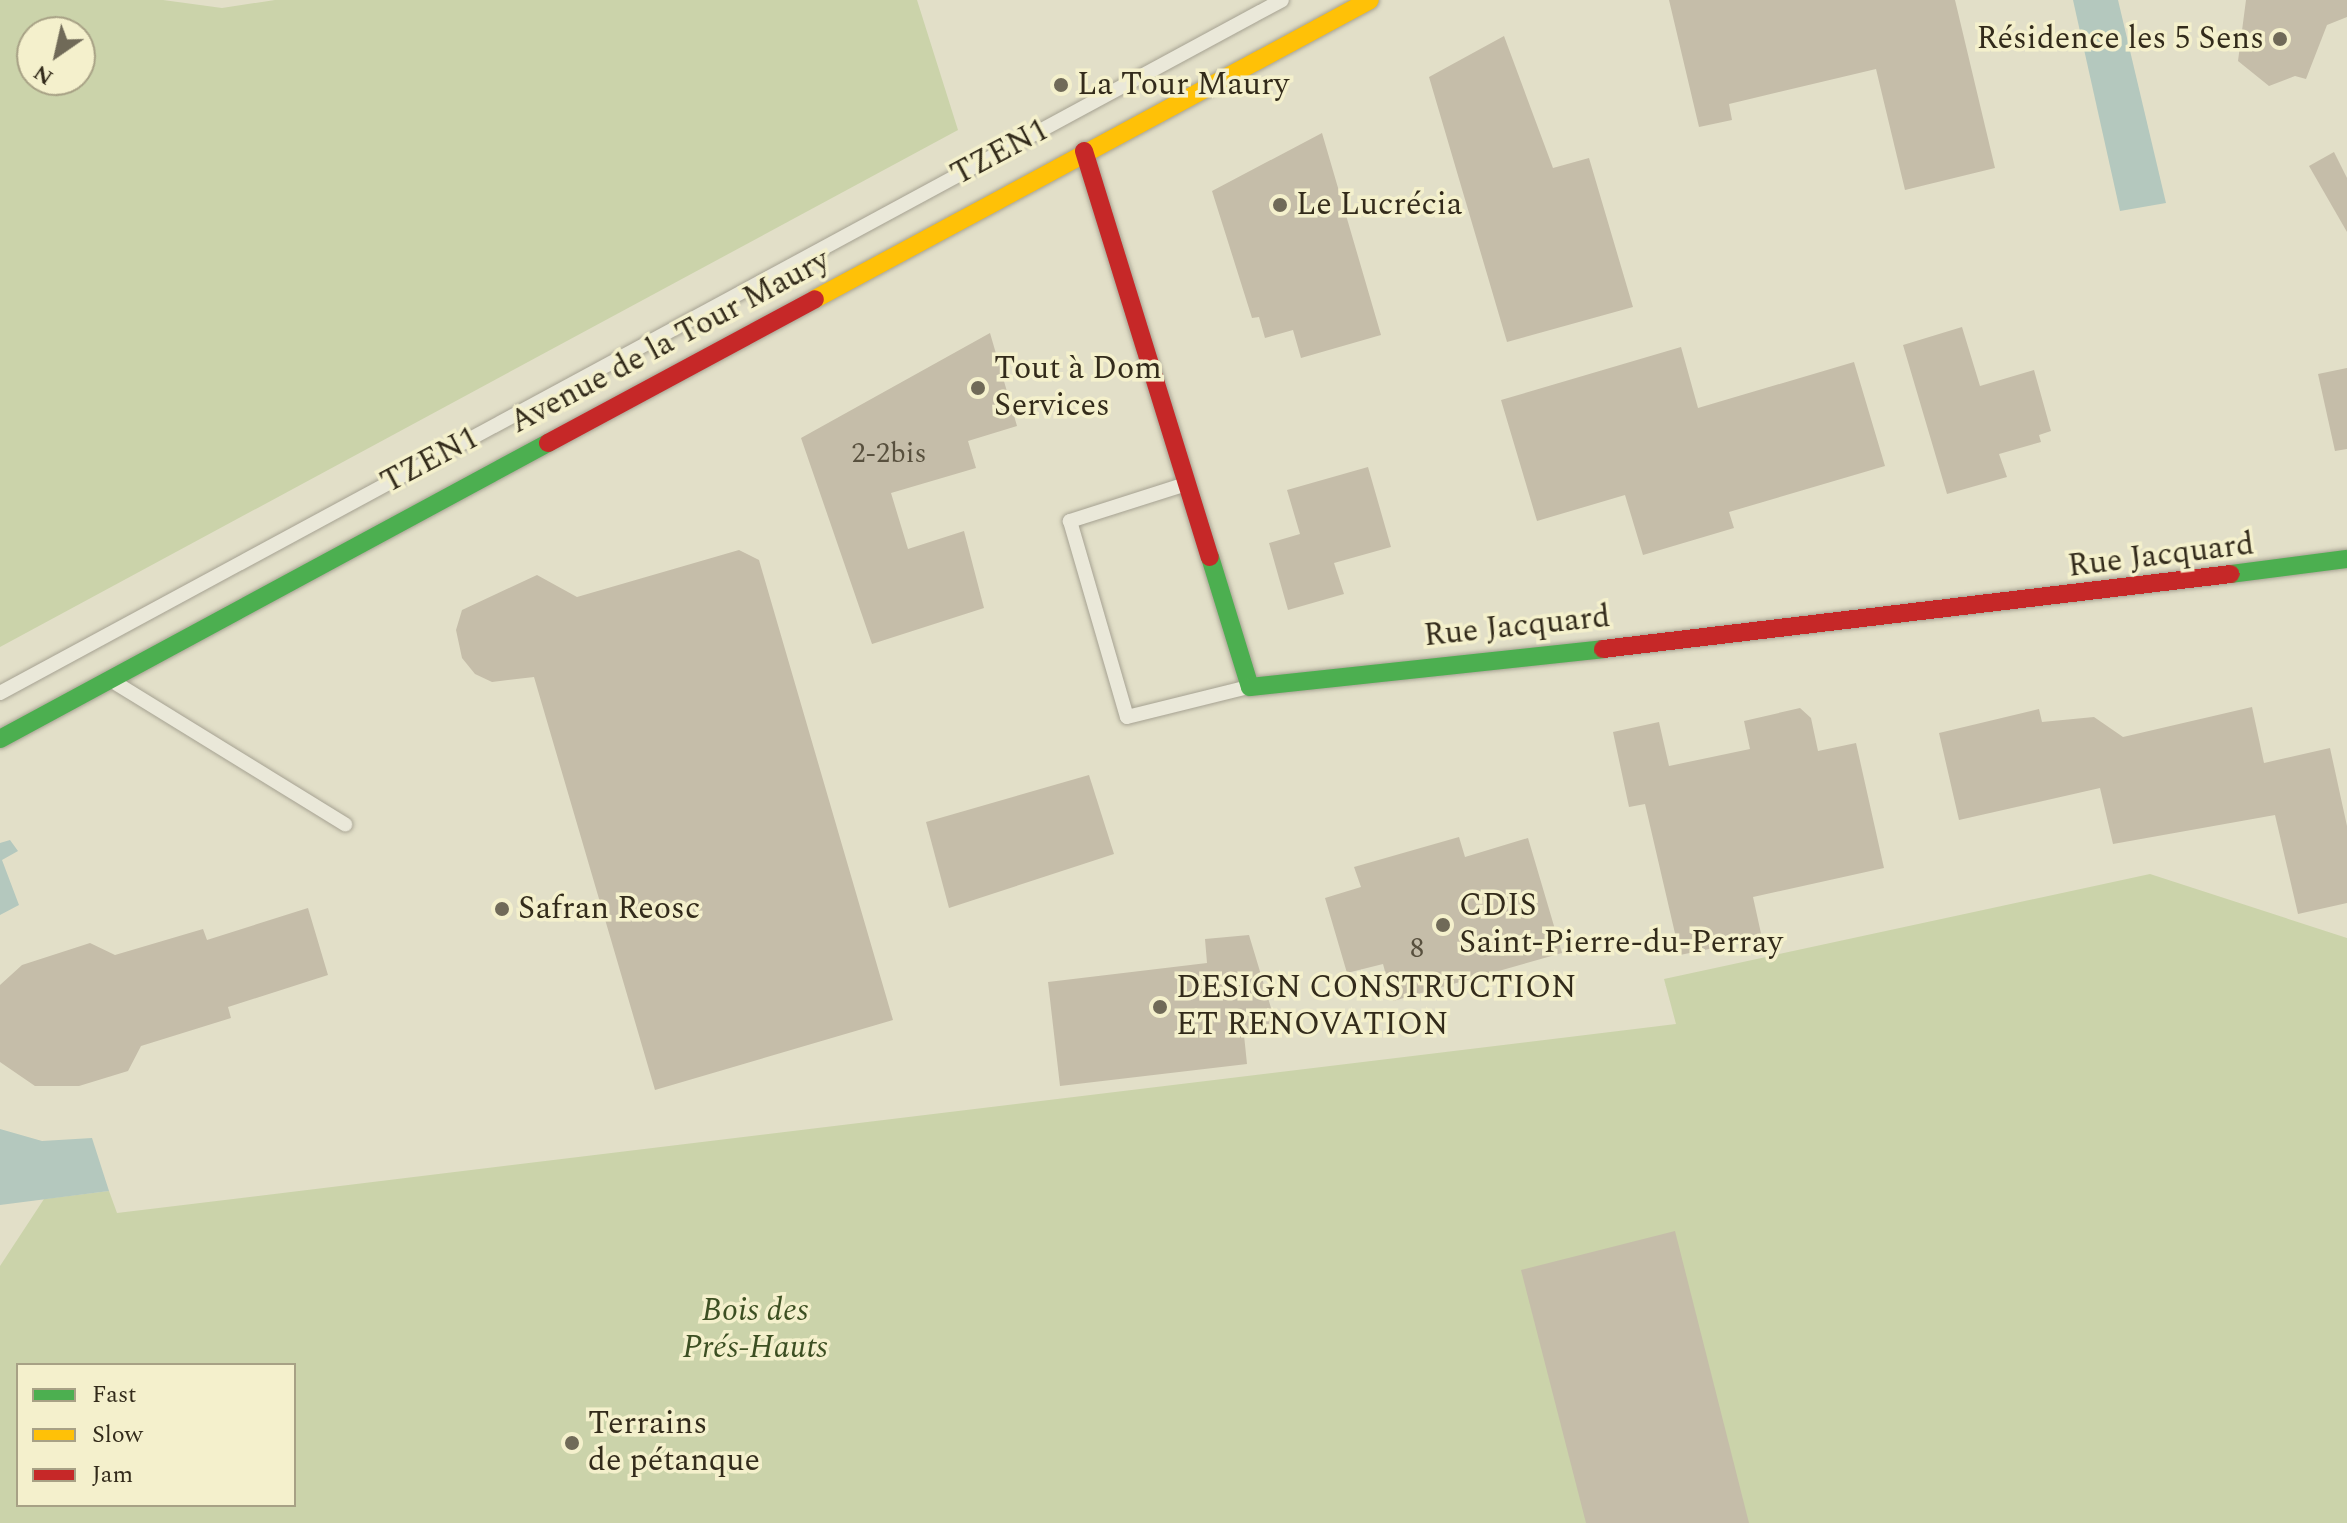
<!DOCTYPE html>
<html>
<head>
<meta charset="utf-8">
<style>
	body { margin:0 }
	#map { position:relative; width:2347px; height:1523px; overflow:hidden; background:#e2dfc8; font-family:Spectral,serif }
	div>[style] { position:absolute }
	.green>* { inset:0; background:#cbd3aa }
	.water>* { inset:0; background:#b4c8be }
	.building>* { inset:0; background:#c5bda9 }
	.roads { filter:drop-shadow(0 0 2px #a6a292) drop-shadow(0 0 2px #a6a292) }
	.lane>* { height:14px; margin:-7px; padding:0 7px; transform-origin:7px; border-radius:7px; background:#eae8d9 }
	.fast>* { height:18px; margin:-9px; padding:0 9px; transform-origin:9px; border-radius:9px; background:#4caf50 }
	.slow>* { height:18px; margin:-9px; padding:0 9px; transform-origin:9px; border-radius:9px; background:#ffc107 }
	.jam>* { height:18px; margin:-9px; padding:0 9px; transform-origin:9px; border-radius:9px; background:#c62828 }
	.dots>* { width:22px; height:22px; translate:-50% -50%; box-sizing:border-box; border:4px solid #f4f0cc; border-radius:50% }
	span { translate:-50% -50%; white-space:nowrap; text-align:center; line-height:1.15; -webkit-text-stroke:7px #f4f0cc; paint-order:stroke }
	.number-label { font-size:28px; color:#58503e }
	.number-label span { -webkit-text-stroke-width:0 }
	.poi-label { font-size:32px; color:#332b1b }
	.right { translate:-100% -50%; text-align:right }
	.left { translate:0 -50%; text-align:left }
	.street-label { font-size:32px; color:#332b1b }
	.park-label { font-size:32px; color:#3c4f22; font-style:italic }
	.legend { position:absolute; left:16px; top:1363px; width:280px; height:144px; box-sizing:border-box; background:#f4f0cc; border:2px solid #a7a185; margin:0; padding:10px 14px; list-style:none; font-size:24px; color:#332b1b }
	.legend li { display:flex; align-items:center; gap:16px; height:40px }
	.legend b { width:40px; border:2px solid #a7a185 }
	.north { position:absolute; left:16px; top:16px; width:80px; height:80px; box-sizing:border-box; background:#f4f0cc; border:2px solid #a7a185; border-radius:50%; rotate:214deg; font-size:22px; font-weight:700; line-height:32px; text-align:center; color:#332b1b }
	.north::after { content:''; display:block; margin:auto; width:28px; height:36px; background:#706a58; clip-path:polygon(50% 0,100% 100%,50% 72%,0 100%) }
</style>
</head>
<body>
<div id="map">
	<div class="green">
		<div style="clip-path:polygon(evenodd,0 0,163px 0,222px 8px,275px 0,917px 0,958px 130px,0 647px,0 0,32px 32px,80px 32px,80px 80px,32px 80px,32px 32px)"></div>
		<div style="clip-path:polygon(evenodd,2150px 874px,2347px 938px,2347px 1523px,0 1523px,0 1266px,44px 1199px,109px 1191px,117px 1213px,1676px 1024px,1664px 979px,2150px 874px,18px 1365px,294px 1365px,294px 1505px,18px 1505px,18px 1365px)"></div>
	</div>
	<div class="water">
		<div style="clip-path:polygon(2073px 0,2118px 0,2166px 203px,2120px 211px)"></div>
		<div style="clip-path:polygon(10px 840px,18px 851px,2px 860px,19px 905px,0 915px,0 843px)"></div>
		<div style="clip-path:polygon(0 1129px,42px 1141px,92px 1138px,109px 1191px,0 1205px)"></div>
	</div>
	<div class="building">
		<div style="clip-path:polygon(1669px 0,1955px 0,1995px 168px,1905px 190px,1876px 69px,1729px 104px,1732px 120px,1699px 127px)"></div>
		<div style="clip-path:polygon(2246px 0,2347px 0,2347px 17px,2327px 25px,2306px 79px,2295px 76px,2269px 86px,2238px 61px)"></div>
		<div style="clip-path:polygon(1504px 36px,1553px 168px,1589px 158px,1633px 307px,1507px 342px,1429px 77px)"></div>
		<div style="clip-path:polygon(1322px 133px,1381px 335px,1301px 358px,1293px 330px,1265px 338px,1259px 317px,1252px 318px,1212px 191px)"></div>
		<div style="clip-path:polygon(2334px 152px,2347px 178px,2347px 232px,2309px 166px)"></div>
		<div style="clip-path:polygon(1962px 327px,1980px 386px,2034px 370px,2051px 431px,2039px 435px,2041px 442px,1999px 454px,2007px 477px,1947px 494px,1903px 345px)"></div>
		<div style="clip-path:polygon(990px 333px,1017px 426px,968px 441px,976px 468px,891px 493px,908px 549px,964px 531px,984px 608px,872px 644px,801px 438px)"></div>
		<div style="clip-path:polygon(1681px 347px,1698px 408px,1854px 362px,1885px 466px,1729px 512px,1734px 528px,1643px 555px,1625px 495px,1537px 521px,1501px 400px)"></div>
		<div style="clip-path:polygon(2347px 368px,2347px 449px,2335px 451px,2318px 374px)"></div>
		<div style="clip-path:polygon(1368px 467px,1391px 547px,1334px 563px,1344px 594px,1288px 610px,1269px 543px,1300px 534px,1287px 490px)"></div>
		<div style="clip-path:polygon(739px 550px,759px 560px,893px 1020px,655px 1090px,534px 677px,492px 682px,475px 674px,462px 658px,456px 630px,462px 610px,537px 575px,577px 597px)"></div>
		<div style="clip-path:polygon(2252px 707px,2264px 763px,2330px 748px,2347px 826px,2347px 903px,2298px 914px,2275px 815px,2113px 844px,2100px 788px,1959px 820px,1939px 733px,2039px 709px,2042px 722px,2094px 717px,2123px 737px)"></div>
		<div style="clip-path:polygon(1800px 708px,1811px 718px,1818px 751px,1856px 743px,1884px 868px,1753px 897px,1762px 938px,1680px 955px,1645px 804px,1629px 807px,1613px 732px,1659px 722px,1669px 766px,1750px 749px,1744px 721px)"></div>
		<div style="clip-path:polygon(1089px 775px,1114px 854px,949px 908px,926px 822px)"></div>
		<div style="clip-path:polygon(1459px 837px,1465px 857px,1528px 838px,1562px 953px,1393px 1001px,1383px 964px,1347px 973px,1325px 898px,1361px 887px,1354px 867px)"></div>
		<div style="clip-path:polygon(308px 908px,328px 975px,228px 1007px,231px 1018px,141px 1046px,128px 1071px,79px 1086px,35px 1086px,0 1062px,0 985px,22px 965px,90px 943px,115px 955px,203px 929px,207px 940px)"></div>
		<div style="clip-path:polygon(1249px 935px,1278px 1031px,1244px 1035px,1247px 1064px,1060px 1086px,1048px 982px,1207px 963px,1205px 939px)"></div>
		<div style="clip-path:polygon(1675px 1231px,1749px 1523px,1586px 1523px,1521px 1270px)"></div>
	</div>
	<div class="roads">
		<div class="lane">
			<div style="left:1183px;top:485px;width:119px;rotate:162.3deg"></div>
			<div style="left:1070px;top:521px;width:204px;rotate:73.8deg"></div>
			<div style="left:1127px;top:717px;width:125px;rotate:-13.9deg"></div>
			<div style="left:117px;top:684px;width:268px;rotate:31.6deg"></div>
			<div style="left:0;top:693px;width:1457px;rotate:-28.39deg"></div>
		</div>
		<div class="fast">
			<div style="left:1210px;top:557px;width:136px;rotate:72.9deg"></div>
			<div style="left:1250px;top:687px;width:355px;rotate:-6.1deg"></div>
			<div style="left:2231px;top:574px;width:117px;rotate:-7.4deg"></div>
			<div style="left:0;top:739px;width:623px;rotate:-28.38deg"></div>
		</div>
		<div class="slow">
			<div style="left:815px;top:299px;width:630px;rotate:-28.31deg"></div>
		</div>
		<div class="jam">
			<div style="left:1084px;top:151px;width:425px;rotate:72.8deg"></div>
			<div style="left:548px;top:443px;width:303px;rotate:-28.3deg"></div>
			<div style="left:1603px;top:649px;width:632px;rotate:-6.81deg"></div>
		</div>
	</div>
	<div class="dots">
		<div style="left:2280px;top:39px;background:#706a58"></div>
		<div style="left:1061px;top:85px;background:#706a58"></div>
		<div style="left:1280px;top:205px;background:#706a58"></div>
		<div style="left:978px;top:388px;background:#706a58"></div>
		<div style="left:502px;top:909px;background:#706a58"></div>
		<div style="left:1443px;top:925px;background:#706a58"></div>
		<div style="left:1160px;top:1007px;background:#706a58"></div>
		<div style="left:572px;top:1443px;background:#706a58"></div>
	</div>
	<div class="number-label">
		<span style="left:889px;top:454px">2-2bis</span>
		<span style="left:1417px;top:949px">8</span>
	</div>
	<div class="poi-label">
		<span class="right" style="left:2264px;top:39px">Résidence les 5 Sens</span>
		<span class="left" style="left:1077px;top:85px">La Tour Maury</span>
		<span class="left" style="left:1296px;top:205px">Le Lucrécia</span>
		<span class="left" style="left:994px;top:388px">Tout à Dom<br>Services</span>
		<span class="left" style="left:1459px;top:925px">CDIS<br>Saint-Pierre-du-Perray</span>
		<span class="left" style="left:518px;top:909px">Safran Reosc</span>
		<span class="left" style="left:1176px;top:1007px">DESIGN CONSTRUCTION<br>ET RENOVATION</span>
		<span class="left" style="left:588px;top:1443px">Terrains<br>de pétanque</span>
	</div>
	<div class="street-label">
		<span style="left:1000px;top:153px;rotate:-28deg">TZEN1</span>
		<span style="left:670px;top:342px;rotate:-28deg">Avenue de la Tour Maury</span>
		<span style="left:430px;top:461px;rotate:-28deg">TZEN1</span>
		<span style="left:2161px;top:556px;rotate:-7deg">Rue Jacquard</span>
		<span style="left:1517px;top:627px;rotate:-6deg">Rue Jacquard</span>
	</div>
	<div class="park-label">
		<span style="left:755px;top:1330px">Bois des<br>Prés-Hauts</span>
	</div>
	<ul class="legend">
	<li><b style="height:10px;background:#4caf50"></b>Fast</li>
	<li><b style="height:10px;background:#ffc107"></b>Slow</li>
	<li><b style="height:10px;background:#c62828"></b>Jam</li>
	</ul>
	<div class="north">N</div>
</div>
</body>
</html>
